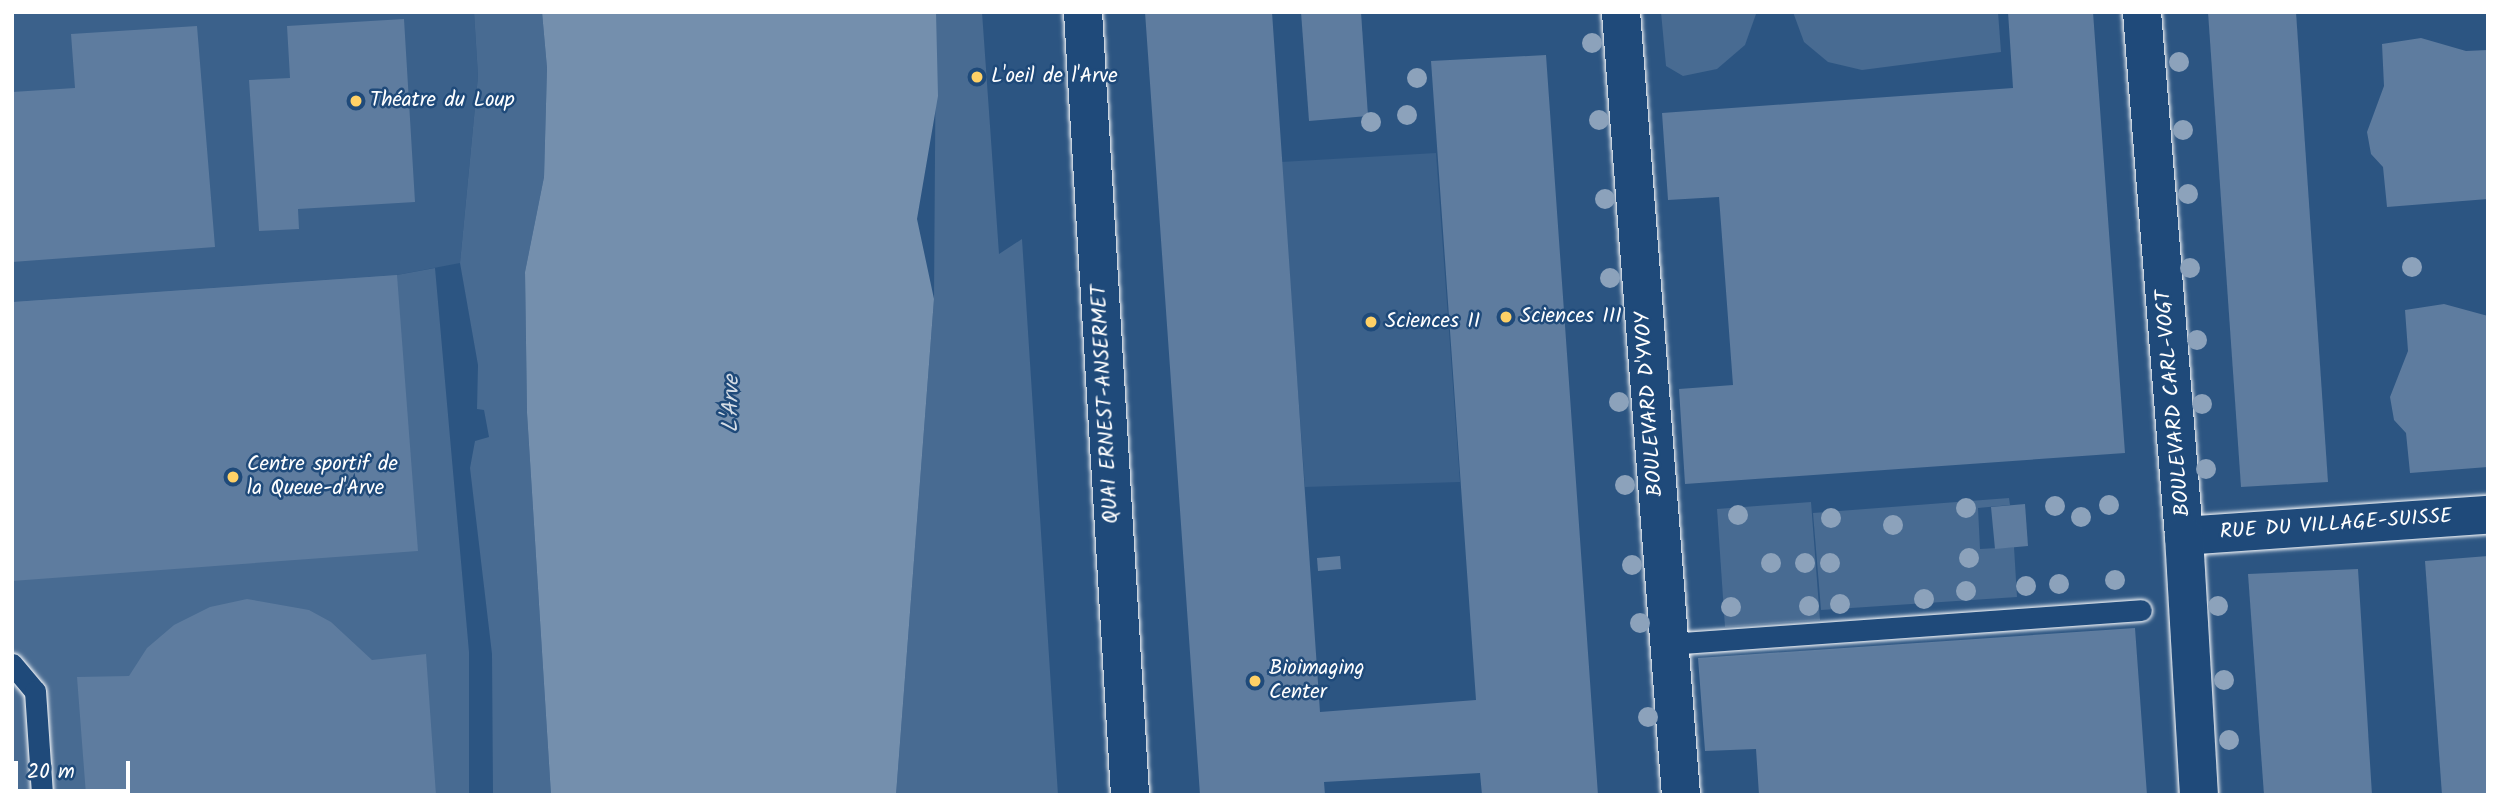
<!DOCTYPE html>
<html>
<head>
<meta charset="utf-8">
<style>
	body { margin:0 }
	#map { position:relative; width:2500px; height:807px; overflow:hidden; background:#2c5582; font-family:Kalam,sans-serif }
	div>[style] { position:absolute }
	.built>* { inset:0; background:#3b618b }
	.green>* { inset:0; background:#486b92 }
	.water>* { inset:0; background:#748fad }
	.building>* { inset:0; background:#5e7c9f }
	.roads { filter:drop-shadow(0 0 2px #fff) drop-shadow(0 0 2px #fff) }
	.service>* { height:21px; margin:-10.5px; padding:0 10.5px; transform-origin:10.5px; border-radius:10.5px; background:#1f4a7a }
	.minor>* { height:38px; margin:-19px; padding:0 19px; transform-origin:19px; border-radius:19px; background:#1f4a7a }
	.tertiary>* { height:38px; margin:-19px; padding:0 19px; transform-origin:19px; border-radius:19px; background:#1f4a7a }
	.trees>* { width:20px; height:20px; margin:-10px; border-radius:50%; background:#8ca2bb }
	.dots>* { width:19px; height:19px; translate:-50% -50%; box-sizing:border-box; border:4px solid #1f4a7a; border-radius:50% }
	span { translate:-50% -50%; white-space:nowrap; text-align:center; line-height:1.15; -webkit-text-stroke:5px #1f4a7a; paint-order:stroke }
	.poi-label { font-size:21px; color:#fff }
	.left { translate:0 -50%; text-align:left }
	.street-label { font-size:21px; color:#fff }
	.water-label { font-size:23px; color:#d5dde6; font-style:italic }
	.frame { position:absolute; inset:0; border:14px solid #fff; pointer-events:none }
	.scale { position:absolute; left:14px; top:761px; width:116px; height:32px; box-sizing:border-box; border:4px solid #fff; border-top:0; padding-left:9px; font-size:21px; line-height:24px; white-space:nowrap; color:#fff; -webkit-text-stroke:5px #1f4a7a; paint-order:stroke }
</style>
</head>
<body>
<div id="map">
	<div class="built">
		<div style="clip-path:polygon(12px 12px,474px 12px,478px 76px,460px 263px,397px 275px,12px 302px)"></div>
		<div style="clip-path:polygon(1436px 153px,1460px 482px,1305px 487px,1281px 162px)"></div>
	</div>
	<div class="green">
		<div style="clip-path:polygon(474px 12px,542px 12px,547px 68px,544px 177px,525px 272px,527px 413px,551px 795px,493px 795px,492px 654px,470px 468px,475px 441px,489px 437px,484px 410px,477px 409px,478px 365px,460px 263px,478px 76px)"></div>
		<div style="clip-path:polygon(936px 12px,982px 12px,999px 254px,1022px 239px,1058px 795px,896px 795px,934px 299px)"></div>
		<div style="clip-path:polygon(1661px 12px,1756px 12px,1756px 14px,1745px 45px,1717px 69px,1683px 76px,1666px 66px)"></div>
		<div style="clip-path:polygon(1793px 12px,1998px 12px,2001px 52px,1862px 70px,1828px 62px,1804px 42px)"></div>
		<div style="clip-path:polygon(435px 268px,469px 652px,469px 795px,12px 795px,12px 302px,397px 275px)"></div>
		<div style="clip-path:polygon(2009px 498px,2010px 505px,1978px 508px,1980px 549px,2014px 547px,2017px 597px,1821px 610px,1813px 513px)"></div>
		<div style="clip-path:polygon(1811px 502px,1820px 620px,1725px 627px,1717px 509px)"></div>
	</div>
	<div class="water">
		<div style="clip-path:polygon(542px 12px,936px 12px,938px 96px,917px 219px,934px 299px,896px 795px,551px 795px,527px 413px,525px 272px,544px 177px,547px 68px)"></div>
	</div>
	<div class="building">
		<div style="clip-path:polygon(1145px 12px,1272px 12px,1320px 712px,1476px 700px,1431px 61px,1546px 55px,1598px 795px,1482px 795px,1480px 773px,1324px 782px,1325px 795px,1200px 795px)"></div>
		<div style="clip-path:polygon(1301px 12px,1361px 12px,1368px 116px,1309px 121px)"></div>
		<div style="clip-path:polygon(2008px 12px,2093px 12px,2125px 453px,1685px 484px,1679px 389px,1733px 385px,1719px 197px,1668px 200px,1662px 113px,2013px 88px)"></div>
		<div style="clip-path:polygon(2208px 12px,2296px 12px,2328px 482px,2241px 487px)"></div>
		<div style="clip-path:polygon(404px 19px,415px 202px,298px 209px,299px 229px,259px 231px,249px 80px,290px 78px,287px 26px)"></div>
		<div style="clip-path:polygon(197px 26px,215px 247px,12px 262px,12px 92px,75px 88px,71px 34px)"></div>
		<div style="clip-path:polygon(2421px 38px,2466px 51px,2488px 50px,2488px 199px,2387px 207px,2383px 167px,2371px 154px,2367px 132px,2384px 86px,2382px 44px)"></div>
		<div style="clip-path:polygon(397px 275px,418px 551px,12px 581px,12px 302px)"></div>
		<div style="clip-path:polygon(2444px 304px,2488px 316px,2488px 467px,2410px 473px,2406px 433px,2394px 420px,2390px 397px,2408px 351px,2405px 310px)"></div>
		<div style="clip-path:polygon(2025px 504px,2028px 546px,1995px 549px,1991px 507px)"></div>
		<div style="clip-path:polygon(1340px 556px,1341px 569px,1318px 571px,1317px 558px)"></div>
		<div style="clip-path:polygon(2488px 556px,2488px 795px,2442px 795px,2425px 561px)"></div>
		<div style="clip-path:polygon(2358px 569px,2372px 795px,2264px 795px,2248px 574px)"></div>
		<div style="clip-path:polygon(247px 599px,309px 610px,331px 622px,372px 660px,426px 654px,436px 795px,86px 795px,77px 677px,129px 676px,147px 648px,174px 625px,210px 607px)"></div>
		<div style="clip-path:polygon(2135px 628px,2147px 795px,1759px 795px,1756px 749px,1705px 751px,1698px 658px)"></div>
	</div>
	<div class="roads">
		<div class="service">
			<div style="left:1668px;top:644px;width:474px;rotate:-4.1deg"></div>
			<div style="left:12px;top:664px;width:35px;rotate:50deg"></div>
			<div style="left:35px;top:691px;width:104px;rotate:86.1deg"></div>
		</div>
		<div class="minor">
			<div style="left:1621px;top:12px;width:785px;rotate:85.62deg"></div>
			<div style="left:2184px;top:536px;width:305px;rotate:-4deg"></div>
		</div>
		<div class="tertiary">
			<div style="left:1083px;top:12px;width:784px;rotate:86.56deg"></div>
			<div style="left:2142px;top:12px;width:526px;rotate:85.42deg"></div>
			<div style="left:2184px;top:536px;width:259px;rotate:86.7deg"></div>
		</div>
	</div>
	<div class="trees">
		<div style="left:1592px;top:43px"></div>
		<div style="left:2179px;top:62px"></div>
		<div style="left:1417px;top:78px"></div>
		<div style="left:1407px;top:115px"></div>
		<div style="left:1599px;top:120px"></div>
		<div style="left:1371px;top:122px"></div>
		<div style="left:2183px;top:130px"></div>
		<div style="left:2188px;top:194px"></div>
		<div style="left:1605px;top:199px"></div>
		<div style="left:2412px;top:267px"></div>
		<div style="left:2190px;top:268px"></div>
		<div style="left:1610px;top:278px"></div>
		<div style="left:2197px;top:340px"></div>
		<div style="left:1619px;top:402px"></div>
		<div style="left:2202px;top:404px"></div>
		<div style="left:2206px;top:469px"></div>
		<div style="left:1625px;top:485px"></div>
		<div style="left:2109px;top:505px"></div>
		<div style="left:2055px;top:506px"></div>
		<div style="left:1966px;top:508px"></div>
		<div style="left:1738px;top:515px"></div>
		<div style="left:2081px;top:517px"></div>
		<div style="left:1831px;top:518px"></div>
		<div style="left:1893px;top:525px"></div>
		<div style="left:1969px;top:558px"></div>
		<div style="left:1771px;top:563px"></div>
		<div style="left:1805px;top:563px"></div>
		<div style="left:1830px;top:563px"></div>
		<div style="left:1632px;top:565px"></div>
		<div style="left:2115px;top:580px"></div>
		<div style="left:2059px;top:584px"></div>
		<div style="left:2026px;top:586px"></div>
		<div style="left:1966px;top:591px"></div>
		<div style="left:1924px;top:599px"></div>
		<div style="left:1840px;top:604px"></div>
		<div style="left:1809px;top:606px"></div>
		<div style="left:2218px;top:606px"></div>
		<div style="left:1731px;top:607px"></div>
		<div style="left:1640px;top:623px"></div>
		<div style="left:2224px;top:680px"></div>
		<div style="left:1648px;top:717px"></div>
		<div style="left:2229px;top:740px"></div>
	</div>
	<div class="dots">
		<div style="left:977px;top:77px;background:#ffd166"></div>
		<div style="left:356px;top:101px;background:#ffd166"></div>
		<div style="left:1506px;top:317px;background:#ffd166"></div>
		<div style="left:1371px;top:322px;background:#ffd166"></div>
		<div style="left:233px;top:477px;background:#ffd166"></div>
		<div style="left:1255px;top:681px;background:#ffd166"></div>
	</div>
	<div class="poi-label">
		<span class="left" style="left:991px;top:77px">L'oeil de l'Arve</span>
		<span class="left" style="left:370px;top:101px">Théatre du Loup</span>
		<span class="left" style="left:1520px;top:317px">Sciences III</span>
		<span class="left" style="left:1385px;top:322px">Sciences II</span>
		<span class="left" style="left:247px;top:477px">Centre sportif de<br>la Queue-d'Arve</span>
		<span class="left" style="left:1269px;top:681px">Bioimaging<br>Center</span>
	</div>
	<div class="street-label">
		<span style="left:2174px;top:403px;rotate:-95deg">BOULEVARD CARL-VOGT</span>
		<span style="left:1106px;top:404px;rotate:-93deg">QUAI ERNEST-ANSERMET</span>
		<span style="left:1650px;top:404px;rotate:-94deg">BOULEVARD D'YVOY</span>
		<span style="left:2336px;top:525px;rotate:-4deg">RUE DU VILLAGE-SUISSE</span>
	</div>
	<div class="water-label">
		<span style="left:732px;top:404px;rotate:-89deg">L'Arve</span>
	</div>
	<div class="frame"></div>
	<div class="scale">20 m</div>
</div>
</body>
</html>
